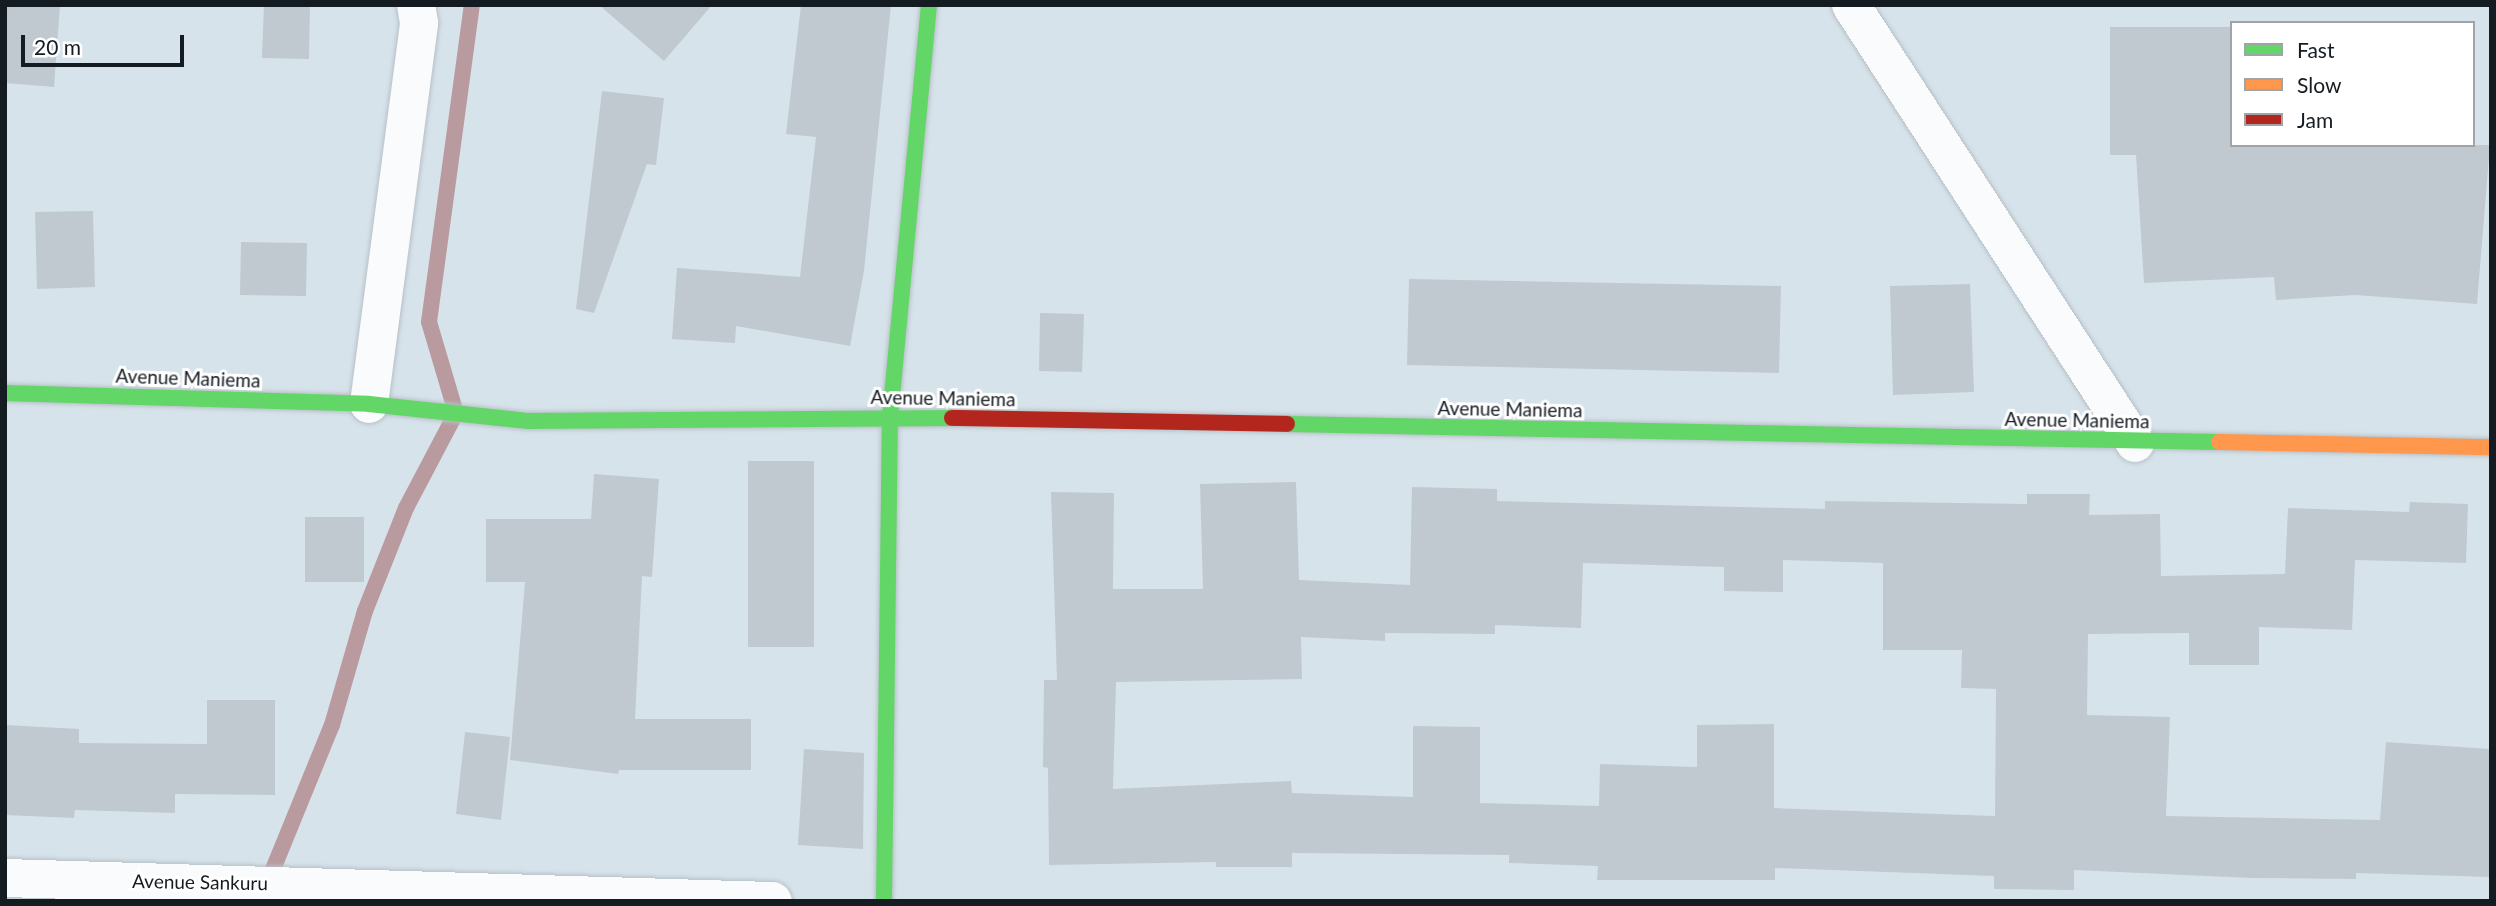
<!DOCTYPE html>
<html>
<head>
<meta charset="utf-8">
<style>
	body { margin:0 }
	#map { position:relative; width:2496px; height:906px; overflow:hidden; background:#d7e3eb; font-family:Lato,sans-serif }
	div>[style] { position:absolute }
	.stream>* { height:16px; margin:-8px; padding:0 8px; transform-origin:8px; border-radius:8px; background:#b99a9f }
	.building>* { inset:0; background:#c0c9cf }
	.roads { filter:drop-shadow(0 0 2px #b7c0c6) drop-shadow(0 0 2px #b7c0c6) }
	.street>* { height:38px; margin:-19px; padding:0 19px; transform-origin:19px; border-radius:19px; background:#f9fbfc }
	.fast>* { height:16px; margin:-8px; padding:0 8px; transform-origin:8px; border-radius:8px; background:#63d668 }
	.slow>* { height:16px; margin:-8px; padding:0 8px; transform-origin:8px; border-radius:8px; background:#ff974d }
	.jam>* { height:16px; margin:-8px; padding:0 8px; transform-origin:8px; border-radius:8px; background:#b3261e }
	span { translate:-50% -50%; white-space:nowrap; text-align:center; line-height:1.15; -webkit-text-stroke:6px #fff; paint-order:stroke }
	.street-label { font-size:19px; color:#141b21 }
	.frame { position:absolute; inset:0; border:7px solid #141b21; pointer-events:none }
	.legend { position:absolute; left:2230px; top:21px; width:245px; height:126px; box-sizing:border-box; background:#fff; border:2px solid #a1a4a6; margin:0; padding:9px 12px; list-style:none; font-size:21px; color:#141b21 }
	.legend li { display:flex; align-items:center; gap:14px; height:35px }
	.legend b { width:35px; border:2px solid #a1a4a6 }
	.scale { position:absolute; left:21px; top:35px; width:163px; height:32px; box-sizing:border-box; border:4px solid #141b21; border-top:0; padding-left:9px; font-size:21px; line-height:24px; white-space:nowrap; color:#141b21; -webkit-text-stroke:5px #fff; paint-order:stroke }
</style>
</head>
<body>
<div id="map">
	<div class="stream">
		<div style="left:267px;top:884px;width:172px;rotate:-67.8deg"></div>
		<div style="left:332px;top:725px;width:119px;rotate:-73.9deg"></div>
		<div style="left:365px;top:611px;width:111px;rotate:-68.3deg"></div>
		<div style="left:406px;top:508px;width:107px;rotate:-62.2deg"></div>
		<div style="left:456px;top:413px;width:95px;rotate:-106.5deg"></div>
		<div style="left:429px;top:322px;width:320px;rotate:-82.3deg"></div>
	</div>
	<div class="building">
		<div style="clip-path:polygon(5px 5px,60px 5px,54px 87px,5px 83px)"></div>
		<div style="clip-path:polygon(264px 5px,310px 5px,309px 59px,262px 58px)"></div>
		<div style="clip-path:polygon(599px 5px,712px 5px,664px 61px)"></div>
		<div style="clip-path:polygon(801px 5px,891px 5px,864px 271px,850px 346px,736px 326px,735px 343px,672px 339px,677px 268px,800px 277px,816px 137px,786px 134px)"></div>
		<div style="clip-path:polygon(2110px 27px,2232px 27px,2232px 145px,2490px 145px,2477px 304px,2355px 295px,2276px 300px,2274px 277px,2144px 283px,2136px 155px,2110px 155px)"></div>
		<div style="clip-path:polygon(602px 91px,664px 98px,656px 165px,647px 164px,594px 313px,576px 309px)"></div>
		<div style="clip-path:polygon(93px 211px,95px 287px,37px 289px,35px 212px)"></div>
		<div style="clip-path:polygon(241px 242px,307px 243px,306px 296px,240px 295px)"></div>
		<div style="clip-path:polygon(1409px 279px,1781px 286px,1779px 373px,1407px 365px)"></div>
		<div style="clip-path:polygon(1970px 284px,1974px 392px,1893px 395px,1890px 286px)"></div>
		<div style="clip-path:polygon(1040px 313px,1084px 314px,1082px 372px,1039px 371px)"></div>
		<div style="clip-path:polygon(748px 461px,814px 461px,814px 647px,748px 647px)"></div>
		<div style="clip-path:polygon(594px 474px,659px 479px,652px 577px,642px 576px,635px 719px,751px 719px,751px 770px,619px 770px,618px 774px,510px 760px,525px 582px,486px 582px,486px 519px,591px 519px)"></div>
		<div style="clip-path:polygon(evenodd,1296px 482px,1299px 580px,1410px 585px,1412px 487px,1497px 489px,1497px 501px,1825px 509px,1825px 501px,2027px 504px,2027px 494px,2090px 494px,2089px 515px,2160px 514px,2161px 576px,2285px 574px,2288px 508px,2409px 512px,2410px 502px,2468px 504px,2466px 563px,2355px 560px,2352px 630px,2259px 627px,2259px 665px,2189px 665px,2189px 633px,2088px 634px,2087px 715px,2170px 717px,2166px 816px,2380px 820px,2386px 742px,2491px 749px,2491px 877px,2356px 873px,2356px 879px,2252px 878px,2074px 870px,2074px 890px,1994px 889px,1994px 876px,1775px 868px,1775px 880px,1597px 880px,1598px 866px,1509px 863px,1509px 855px,1292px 853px,1292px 867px,1216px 867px,1216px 862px,1049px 865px,1048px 768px,1043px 767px,1044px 680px,1057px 680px,1051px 492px,1114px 493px,1113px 589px,1203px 589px,1200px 484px,1296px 482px,1783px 560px,1883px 563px,1883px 650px,1962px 650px,1961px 688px,1996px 689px,1995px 816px,1774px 808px,1774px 724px,1697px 725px,1697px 767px,1600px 764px,1599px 806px,1480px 803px,1480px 727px,1413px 726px,1413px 797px,1292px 793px,1291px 781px,1113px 789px,1116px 682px,1302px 679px,1301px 637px,1385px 641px,1385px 633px,1495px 634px,1495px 625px,1581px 628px,1583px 563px,1724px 567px,1724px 591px,1783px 592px,1783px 560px)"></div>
		<div style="clip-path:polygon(305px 517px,364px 517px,364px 582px,305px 582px)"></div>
		<div style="clip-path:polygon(207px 700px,275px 700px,275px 795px,175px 794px,175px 813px,75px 810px,74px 818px,5px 815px,5px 725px,79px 729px,79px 743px,207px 744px)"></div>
		<div style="clip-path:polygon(465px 732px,510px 737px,501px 820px,456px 814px)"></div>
		<div style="clip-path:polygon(804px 749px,864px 753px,863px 849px,798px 845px)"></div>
	</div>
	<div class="roads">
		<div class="street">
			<div style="left:1851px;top:5px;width:522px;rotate:57.04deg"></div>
			<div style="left:369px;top:404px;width:384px;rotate:-82.5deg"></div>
			<div style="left:419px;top:23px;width:18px;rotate:-99deg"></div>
			<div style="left:5px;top:878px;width:768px;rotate:1.72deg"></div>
		</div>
		<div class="fast">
			<div style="left:5px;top:393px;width:364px;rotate:1.7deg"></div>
			<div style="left:369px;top:404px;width:161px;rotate:6.1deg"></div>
			<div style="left:529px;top:421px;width:423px;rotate:-0.4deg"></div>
			<div style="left:1287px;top:424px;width:932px;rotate:1.11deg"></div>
			<div style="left:884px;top:901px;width:484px;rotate:-89.3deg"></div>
			<div style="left:890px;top:417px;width:414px;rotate:-84.6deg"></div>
		</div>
		<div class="slow">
			<div style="left:2219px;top:442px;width:272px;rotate:1.1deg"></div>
		</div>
		<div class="jam">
			<div style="left:952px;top:418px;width:335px;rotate:1deg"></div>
		</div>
	</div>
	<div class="street-label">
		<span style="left:188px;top:378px;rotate:2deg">Avenue Maniema</span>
		<span style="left:943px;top:398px;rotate:1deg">Avenue Maniema</span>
		<span style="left:1510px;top:409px;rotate:1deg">Avenue Maniema</span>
		<span style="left:2077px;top:420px;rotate:1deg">Avenue Maniema</span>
		<span style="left:200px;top:882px;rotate:1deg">Avenue Sankuru</span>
	</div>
	<div class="frame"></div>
	<ul class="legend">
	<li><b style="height:9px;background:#63d668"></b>Fast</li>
	<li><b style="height:9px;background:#ff974d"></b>Slow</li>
	<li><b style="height:9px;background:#b3261e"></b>Jam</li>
	</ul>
	<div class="scale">20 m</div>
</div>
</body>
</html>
